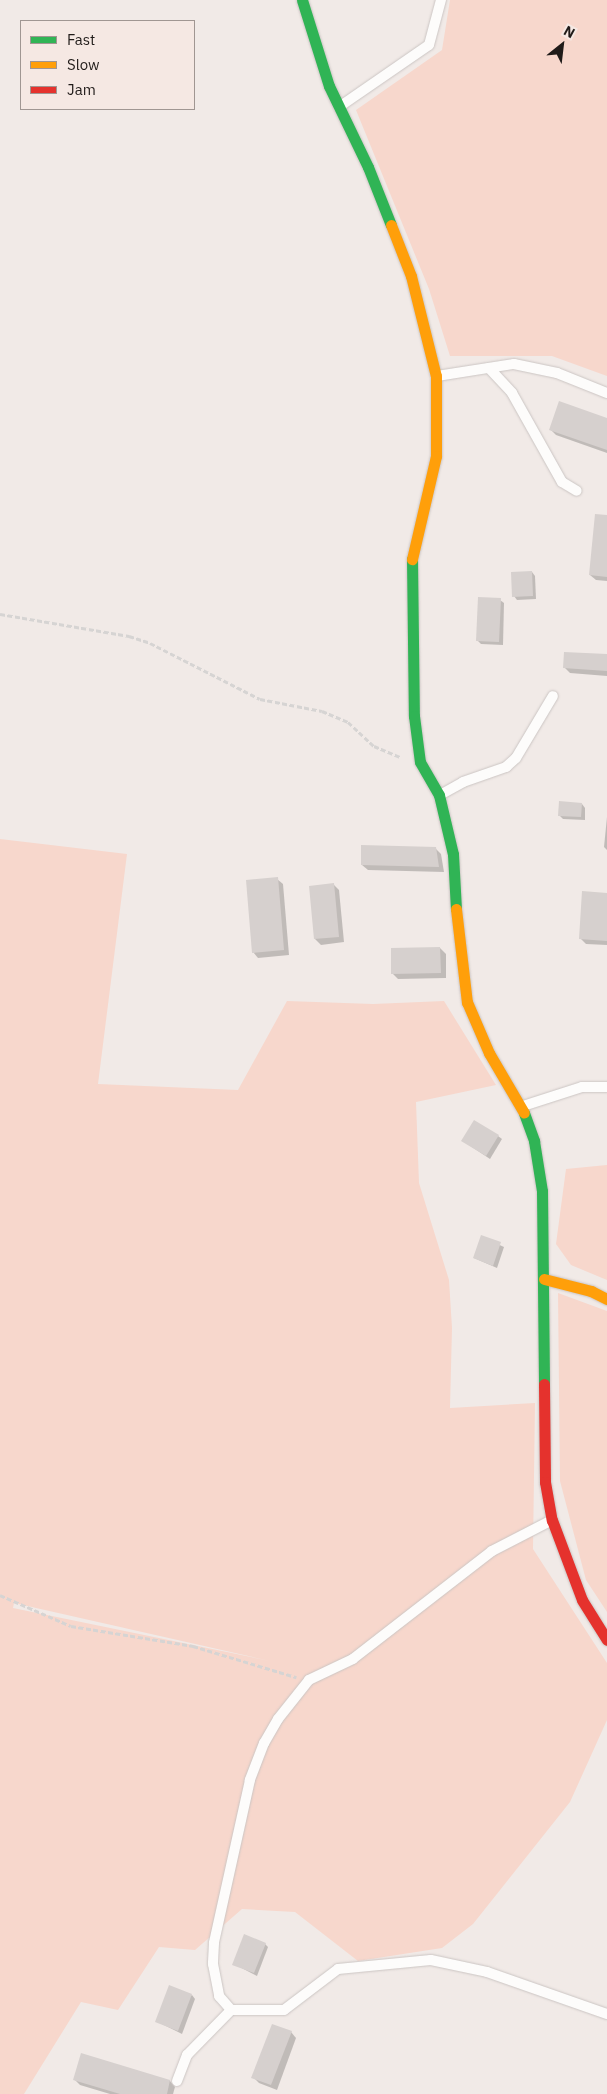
<!DOCTYPE html>
<html>
<head>
<meta charset="utf-8">
<style>
	body { margin:0 }
	#map { position:relative; width:607px; height:2094px; overflow:hidden; background:#f1eae7; font-family:"IBM Plex Sans",sans-serif }
	div>[style] { position:absolute }
	.green>* { inset:0; background:#f7d7cc }
	.shadow>* { inset:0; background:#0003 }
	.building>* { inset:0; background:#d6d0ce }
	.path>* { height:3px; margin-top:-1.5px; transform-origin:0; background:repeating-linear-gradient(90deg,#d6d4d3 0 5px,transparent 0 7.5px) }
	.roads { filter:drop-shadow(0 0 1px #cbc5c3) drop-shadow(0 0 1px #cbc5c3) }
	.lane>* { height:10px; margin:-5px; padding:0 5px; transform-origin:5px; border-radius:5px; background:#fdfcfb }
	.fast>* { height:11px; margin:-5.5px; padding:0 5.5px; transform-origin:5.5px; border-radius:5.5px; background:#30b455 }
	.slow>* { height:11px; margin:-5.5px; padding:0 5.5px; transform-origin:5.5px; border-radius:5.5px; background:#ff9f0a }
	.jam>* { height:11px; margin:-5.5px; padding:0 5.5px; transform-origin:5.5px; border-radius:5.5px; background:#e5322d }
	span { translate:-50% -50%; white-space:nowrap; text-align:center; line-height:1.15; -webkit-text-stroke:4.5px #f5e8e3; paint-order:stroke }
	.legend { position:absolute; left:20px; top:20px; width:175px; height:90px; box-sizing:border-box; background:#f5e8e3; border:1px solid #a09692; margin:0; padding:6px 9px; list-style:none; font-size:15px; color:#201b19 }
	.legend li { display:flex; align-items:center; gap:10px; height:25px }
	.legend b { width:25px; border:1px solid #a09692 }
	.north { position:absolute; left:537px; top:20px; width:50px; height:50px; -webkit-text-stroke:4px #f5e8e3; paint-order:stroke; rotate:29deg; font-size:14px; font-weight:700; line-height:20px; text-align:center; color:#201b19 }
	.north::after { content:''; display:block; margin:auto; width:18px; height:22px; background:#201b19; clip-path:polygon(50% 0,100% 100%,50% 72%,0 100%) }
</style>
</head>
<body>
<div id="map">
	<div class="green">
		<div style="clip-path:polygon(450px 0,607px 0,607px 376px,552px 356px,450px 356px,429px 289px,356px 110px,442px 50px)"></div>
		<div style="clip-path:polygon(evenodd,0 839px,127px 854px,98px 1084px,238px 1090px,287px 1001px,373px 1004px,444px 1001px,496px 1085px,416px 1102px,419px 1183px,449px 1280px,452px 1328px,450px 1408px,535px 1403px,533px 1549px,607px 1663px,607px 1720px,570px 1802px,473px 1924px,442px 1948px,358px 1961px,295px 1912px,242px 1909px,195px 1950px,159px 1947px,118px 2010px,81px 2002px,24px 2094px,0 2094px,0 839px,14px 1603px,270px 1661px,13px 1608px,14px 1603px)"></div>
		<div style="clip-path:polygon(607px 1165px,607px 1280px,571px 1265px,556px 1244px,566px 1169px)"></div>
		<div style="clip-path:polygon(558px 1293px,607px 1311px,607px 1612px,586px 1580px,560px 1481px)"></div>
	</div>
	<div class="shadow">
		<div style="clip-path:polygon(607px 419px,607px 453px,556px 435px,551px 430px)"></div>
		<div style="clip-path:polygon(607px 516px,607px 581px,596px 580px,590px 575px)"></div>
		<div style="clip-path:polygon(532px 572px,535px 576px,536px 599px,517px 600px,514px 596px)"></div>
		<div style="clip-path:polygon(500px 600px,504px 603px,503px 645px,481px 644px,478px 641px)"></div>
		<div style="clip-path:polygon(607px 656px,607px 676px,570px 673px,564px 667px)"></div>
		<div style="clip-path:polygon(582px 804px,585px 808px,585px 820px,563px 819px,559px 815px)"></div>
		<div style="clip-path:polygon(607px 817px,607px 850px,604px 847px)"></div>
		<div style="clip-path:polygon(435px 848px,441px 854px,444px 872px,368px 870px,362px 865px)"></div>
		<div style="clip-path:polygon(277px 879px,283px 884px,289px 955px,258px 958px,253px 952px)"></div>
		<div style="clip-path:polygon(334px 885px,339px 890px,344px 942px,321px 945px,315px 939px)"></div>
		<div style="clip-path:polygon(607px 894px,607px 945px,586px 944px,581px 939px)"></div>
		<div style="clip-path:polygon(440px 948px,446px 954px,446px 978px,398px 979px,392px 973px)"></div>
		<div style="clip-path:polygon(498px 1136px,502px 1139px,490px 1159px,463px 1141px)"></div>
		<div style="clip-path:polygon(482px 1237px,504px 1247px,497px 1268px,474px 1258px)"></div>
		<div style="clip-path:polygon(265px 1944px,268px 1947px,257px 1976px,234px 1964px)"></div>
		<div style="clip-path:polygon(192px 1995px,195px 1999px,182px 2034px,156px 2021px)"></div>
		<div style="clip-path:polygon(291px 2032px,296px 2038px,277px 2090px,259px 2083px,253px 2077px)"></div>
		<div style="clip-path:polygon(74px 2079px,170px 2081px,175px 2087px,173px 2094px,110px 2094px,80px 2085px)"></div>
	</div>
	<div class="building">
		<div style="clip-path:polygon(559px 401px,607px 418px,607px 450px,549px 430px)"></div>
		<div style="clip-path:polygon(595px 514px,607px 515px,607px 577px,589px 575px)"></div>
		<div style="clip-path:polygon(532px 571px,533px 596px,512px 597px,511px 572px)"></div>
		<div style="clip-path:polygon(478px 597px,501px 598px,499px 642px,476px 641px)"></div>
		<div style="clip-path:polygon(564px 652px,607px 654px,607px 671px,563px 668px)"></div>
		<div style="clip-path:polygon(559px 801px,582px 803px,581px 817px,558px 816px)"></div>
		<div style="clip-path:polygon(361px 845px,436px 847px,439px 867px,361px 865px)"></div>
		<div style="clip-path:polygon(278px 877px,284px 950px,252px 953px,246px 880px)"></div>
		<div style="clip-path:polygon(334px 883px,339px 937px,314px 939px,309px 886px)"></div>
		<div style="clip-path:polygon(582px 891px,607px 893px,607px 941px,579px 939px)"></div>
		<div style="clip-path:polygon(440px 947px,441px 973px,391px 974px,391px 948px)"></div>
		<div style="clip-path:polygon(474px 1120px,499px 1135px,486px 1156px,461px 1141px)"></div>
		<div style="clip-path:polygon(481px 1235px,501px 1242px,493px 1266px,473px 1258px)"></div>
		<div style="clip-path:polygon(244px 1934px,266px 1943px,254px 1973px,232px 1965px)"></div>
		<div style="clip-path:polygon(169px 1985px,192px 1994px,178px 2031px,155px 2022px)"></div>
		<div style="clip-path:polygon(272px 2024px,292px 2031px,271px 2085px,251px 2078px)"></div>
		<div style="clip-path:polygon(81px 2053px,170px 2080px,167px 2094px,120px 2094px,73px 2080px)"></div>
	</div>
	<div class="path">
		<div style="left:0;top:614px;width:131px;rotate:9.7deg"></div>
		<div style="left:129px;top:636px;width:22px;rotate:18deg"></div>
		<div style="left:150px;top:643px;width:123px;rotate:27deg"></div>
		<div style="left:260px;top:699px;width:63px;rotate:11deg"></div>
		<div style="left:322px;top:711px;width:28px;rotate:23deg"></div>
		<div style="left:348px;top:722px;width:35px;rotate:43deg"></div>
		<div style="left:374px;top:746px;width:28px;rotate:23deg"></div>
		<div style="left:0;top:1595px;width:77px;rotate:23.6deg"></div>
		<div style="left:71px;top:1626px;width:124px;rotate:9.3deg"></div>
		<div style="left:193px;top:1646px;width:108px;rotate:16.8deg"></div>
	</div>
	<div class="roads">
		<div class="lane">
			<div style="left:339px;top:107px;width:109px;rotate:-34.6deg"></div>
			<div style="left:429px;top:45px;width:47px;rotate:-75.1deg"></div>
			<div style="left:489px;top:368px;width:34px;rotate:47deg"></div>
			<div style="left:512px;top:393px;width:102px;rotate:60.7deg"></div>
			<div style="left:562px;top:482px;width:17px;rotate:31deg"></div>
			<div style="left:437px;top:376px;width:78px;rotate:-8.9deg"></div>
			<div style="left:514px;top:364px;width:44px;rotate:11.8deg"></div>
			<div style="left:557px;top:373px;width:54px;rotate:21.8deg"></div>
			<div style="left:440px;top:795px;width:26px;rotate:-29deg"></div>
			<div style="left:463px;top:782px;width:46px;rotate:-19.2deg"></div>
			<div style="left:506px;top:767px;width:13px;rotate:-42deg"></div>
			<div style="left:516px;top:758px;width:72px;rotate:-59.2deg"></div>
			<div style="left:523px;top:1106px;width:62px;rotate:-17.9deg"></div>
			<div style="left:582px;top:1087px;width:25px"></div>
			<div style="left:552px;top:1520px;width:68px;rotate:152.7deg"></div>
			<div style="left:492px;top:1551px;width:176px;rotate:142.2deg"></div>
			<div style="left:353px;top:1659px;width:49px;rotate:154.5deg"></div>
			<div style="left:309px;top:1680px;width:50px;rotate:128.5deg"></div>
			<div style="left:278px;top:1719px;width:28px;rotate:120deg"></div>
			<div style="left:264px;top:1743px;width:40px;rotate:111deg"></div>
			<div style="left:250px;top:1780px;width:167px;rotate:102.5deg"></div>
			<div style="left:214px;top:1943px;width:21px;rotate:93deg"></div>
			<div style="left:213px;top:1964px;width:33px;rotate:79deg"></div>
			<div style="left:219px;top:1996px;width:18px;rotate:49deg"></div>
			<div style="left:231px;top:2010px;width:53px"></div>
			<div style="left:284px;top:2010px;width:68px;rotate:-37.2deg"></div>
			<div style="left:338px;top:1969px;width:93px;rotate:-5.5deg"></div>
			<div style="left:431px;top:1960px;width:57px;rotate:12.1deg"></div>
			<div style="left:487px;top:1972px;width:127px;rotate:19.3deg"></div>
			<div style="left:177px;top:2081px;width:28px;rotate:-69deg"></div>
			<div style="left:187px;top:2055px;width:63px;rotate:-45.6deg"></div>
		</div>
		<div class="fast">
			<div style="left:302px;top:0;width:90px;rotate:72.6deg"></div>
			<div style="left:329px;top:86px;width:90px;rotate:64.3deg"></div>
			<div style="left:368px;top:167px;width:62px;rotate:68.4deg"></div>
			<div style="left:412px;top:559px;width:157px;rotate:89.3deg"></div>
			<div style="left:414px;top:716px;width:46px;rotate:82.6deg"></div>
			<div style="left:420px;top:762px;width:38px;rotate:60deg"></div>
			<div style="left:439px;top:795px;width:61px;rotate:76.7deg"></div>
			<div style="left:453px;top:854px;width:55px;rotate:86.9deg"></div>
			<div style="left:524px;top:1113px;width:30px;rotate:70deg"></div>
			<div style="left:534px;top:1141px;width:51px;rotate:80.9deg"></div>
			<div style="left:542px;top:1191px;width:193px;rotate:89.4deg"></div>
		</div>
		<div class="slow">
			<div style="left:391px;top:225px;width:55px;rotate:68.6deg"></div>
			<div style="left:411px;top:276px;width:103px;rotate:76deg"></div>
			<div style="left:436px;top:376px;width:80px;rotate:90deg"></div>
			<div style="left:436px;top:456px;width:106px;rotate:103.1deg"></div>
			<div style="left:456px;top:909px;width:94px;rotate:83.3deg"></div>
			<div style="left:467px;top:1002px;width:56px;rotate:66.7deg"></div>
			<div style="left:489px;top:1053px;width:69px;rotate:59.7deg"></div>
			<div style="left:544px;top:1279px;width:49px;rotate:14.3deg"></div>
			<div style="left:591px;top:1291px;width:18px;rotate:27deg"></div>
		</div>
		<div class="jam">
			<div style="left:544px;top:1384px;width:98px;rotate:89.4deg"></div>
			<div style="left:545px;top:1482px;width:39px;rotate:80deg"></div>
			<div style="left:552px;top:1520px;width:85px;rotate:69.4deg"></div>
			<div style="left:582px;top:1600px;width:47px;rotate:58deg"></div>
		</div>
	</div>
	<ul class="legend">
	<li><b style="height:6px;background:#30b455"></b>Fast</li>
	<li><b style="height:6px;background:#ff9f0a"></b>Slow</li>
	<li><b style="height:6px;background:#e5322d"></b>Jam</li>
	</ul>
	<div class="north">N</div>
</div>
</body>
</html>
